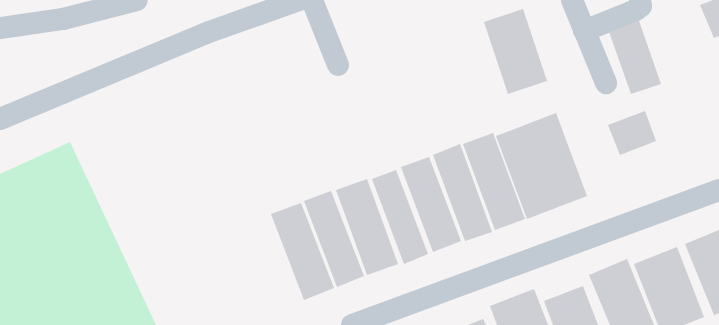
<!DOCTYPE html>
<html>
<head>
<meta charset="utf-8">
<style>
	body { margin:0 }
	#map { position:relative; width:719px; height:325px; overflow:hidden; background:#f5f3f3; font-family:Mulish,sans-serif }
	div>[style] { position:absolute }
	.green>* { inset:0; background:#c3f1d5 }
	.building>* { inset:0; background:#cdcfd5 }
	.minor>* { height:22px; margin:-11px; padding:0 11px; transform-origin:11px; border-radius:11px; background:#c1cad2 }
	span { translate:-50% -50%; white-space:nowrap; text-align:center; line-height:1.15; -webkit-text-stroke:3px #fff; paint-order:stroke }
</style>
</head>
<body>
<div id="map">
	<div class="green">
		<div style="clip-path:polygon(70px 142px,156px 325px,0 325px,0 174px)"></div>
	</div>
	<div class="building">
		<div style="clip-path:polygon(713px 0,719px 0,719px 36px,714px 38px,700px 5px)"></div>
		<div style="clip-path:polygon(523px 9px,547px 81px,508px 94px,484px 22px)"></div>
		<div style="clip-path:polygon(638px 18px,661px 84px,631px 94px,608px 29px)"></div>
		<div style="clip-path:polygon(645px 111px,656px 141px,620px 155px,608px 125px)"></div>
		<div style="clip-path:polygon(556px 113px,587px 196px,527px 219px,496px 136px)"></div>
		<div style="clip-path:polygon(493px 133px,525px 219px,495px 230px,463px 144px)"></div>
		<div style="clip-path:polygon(460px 144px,492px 232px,465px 241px,433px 155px)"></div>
		<div style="clip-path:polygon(429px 157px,461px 241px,433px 252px,401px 167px)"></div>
		<div style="clip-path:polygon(396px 170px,428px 254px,404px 264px,372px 179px)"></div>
		<div style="clip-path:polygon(367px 179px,398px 264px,367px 275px,336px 190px)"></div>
		<div style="clip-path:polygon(331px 191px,364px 276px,337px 287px,304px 201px)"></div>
		<div style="clip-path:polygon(301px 203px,334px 288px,304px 300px,271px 214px)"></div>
		<div style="clip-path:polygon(719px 230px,719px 313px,714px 315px,685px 244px)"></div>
		<div style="clip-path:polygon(677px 247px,704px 317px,684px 325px,658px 325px,634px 264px)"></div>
		<div style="clip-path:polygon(627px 259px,654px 325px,610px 325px,589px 275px)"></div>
		<div style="clip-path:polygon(583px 286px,598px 325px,553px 325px,544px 301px)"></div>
		<div style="clip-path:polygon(534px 289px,548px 325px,497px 325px,490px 306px)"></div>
		<div style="clip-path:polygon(483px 319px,486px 325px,468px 325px)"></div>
	</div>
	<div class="minor">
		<div style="left:312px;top:0;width:70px;rotate:68.2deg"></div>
		<div style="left:572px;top:0;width:90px;rotate:67.7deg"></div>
		<div style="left:0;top:28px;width:64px;rotate:-8.1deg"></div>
		<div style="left:63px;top:19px;width:76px;rotate:-14.4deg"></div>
		<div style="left:584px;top:31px;width:56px;rotate:-22deg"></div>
		<div style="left:636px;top:10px;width:6px;rotate:-39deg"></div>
		<div style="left:641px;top:6px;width:6px;rotate:-99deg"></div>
		<div style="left:0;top:119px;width:226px;rotate:-22.6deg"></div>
		<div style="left:209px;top:32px;width:96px;rotate:-19.6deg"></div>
		<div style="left:352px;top:325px;width:391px;rotate:-20.2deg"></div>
	</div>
</div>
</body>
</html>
